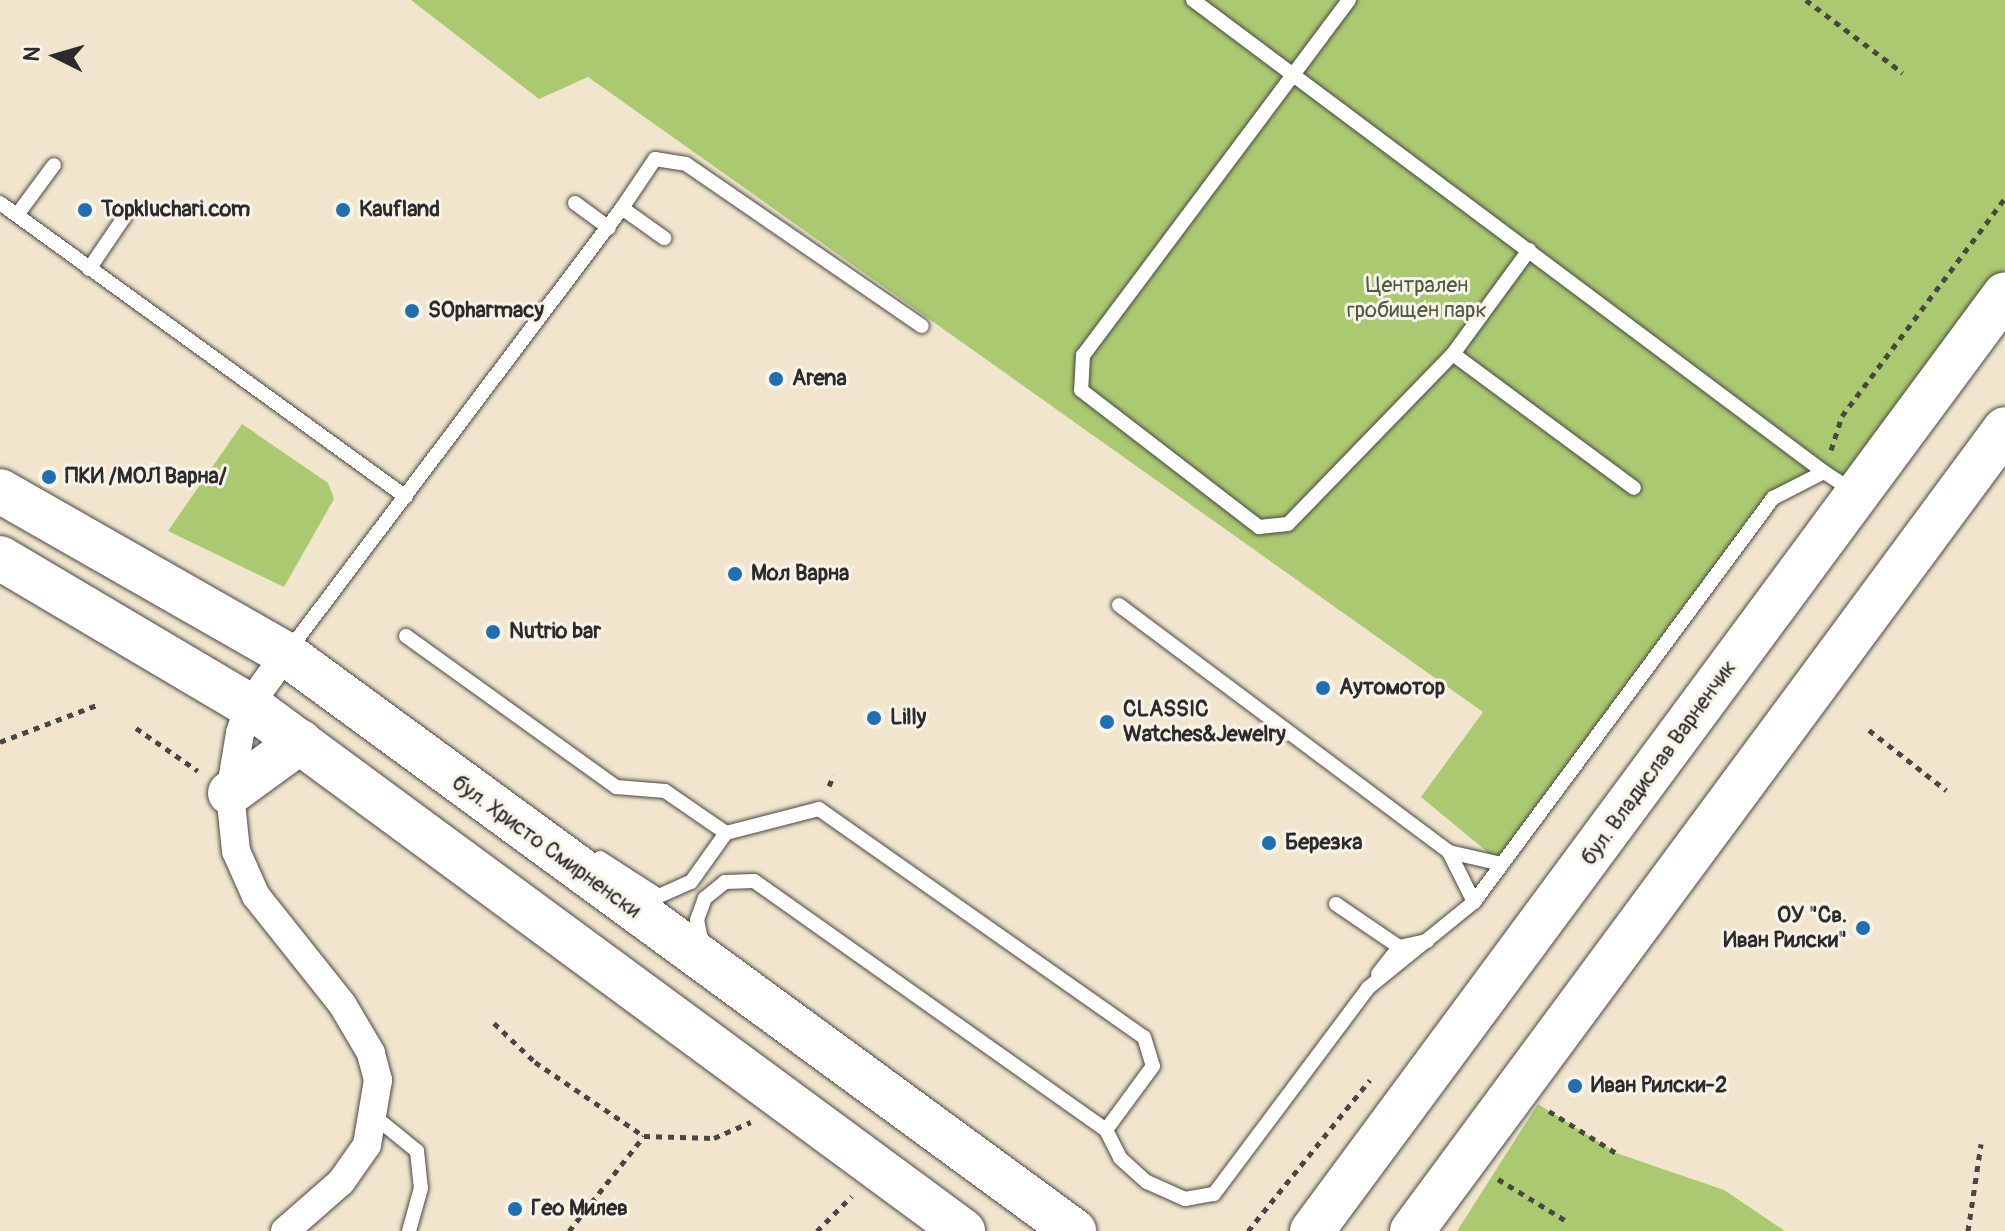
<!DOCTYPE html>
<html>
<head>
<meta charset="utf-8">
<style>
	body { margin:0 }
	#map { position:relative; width:2005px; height:1231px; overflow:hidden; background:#f1e6cd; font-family:Pangolin,sans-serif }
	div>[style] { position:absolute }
	.green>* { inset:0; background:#aac971 }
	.path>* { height:5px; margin-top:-2.5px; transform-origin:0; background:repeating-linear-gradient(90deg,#494743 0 6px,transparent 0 12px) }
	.roads { filter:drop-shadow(0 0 2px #494743) drop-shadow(0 0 2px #494743) }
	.service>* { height:14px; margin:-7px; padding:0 7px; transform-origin:7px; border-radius:7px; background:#fff }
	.minor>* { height:28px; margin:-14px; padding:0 14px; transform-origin:14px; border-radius:14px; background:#fff }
	.primary>* { height:44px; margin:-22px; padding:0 22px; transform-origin:22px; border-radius:22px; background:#fff }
	.dots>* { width:22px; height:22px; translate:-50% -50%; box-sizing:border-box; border:4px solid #f7f3e8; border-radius:50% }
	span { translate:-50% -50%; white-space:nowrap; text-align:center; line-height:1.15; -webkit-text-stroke:6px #f7f3e8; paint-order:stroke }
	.poi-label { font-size:22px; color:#2b2b2b; font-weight:700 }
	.left { translate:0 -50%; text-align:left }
	.right { translate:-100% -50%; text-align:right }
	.park-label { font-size:22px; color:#515a40 }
	.street-label { font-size:22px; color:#2b2b2b }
	.north { position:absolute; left:16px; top:16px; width:80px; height:80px; -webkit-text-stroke:6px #f7f3e8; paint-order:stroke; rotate:275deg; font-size:22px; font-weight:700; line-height:32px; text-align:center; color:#2b2b2b }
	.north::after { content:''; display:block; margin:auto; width:28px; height:36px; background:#2b2b2b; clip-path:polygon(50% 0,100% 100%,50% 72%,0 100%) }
</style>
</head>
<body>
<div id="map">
	<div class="green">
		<div style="clip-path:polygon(411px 0,2005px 0,2005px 269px,1845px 487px,1824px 472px,1773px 498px,1502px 864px,1421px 797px,1483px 712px,588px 77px,539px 99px)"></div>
		<div style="clip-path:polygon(242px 424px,328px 483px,334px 499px,284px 587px,168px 531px)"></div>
		<div style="clip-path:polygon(1538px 1104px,1616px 1153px,1724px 1190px,1785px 1231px,1457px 1231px)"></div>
	</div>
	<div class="path">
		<div style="left:1806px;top:0;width:121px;rotate:37deg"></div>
		<div style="left:1831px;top:450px;width:36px;rotate:-72deg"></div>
		<div style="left:1842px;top:416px;width:272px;rotate:-53.2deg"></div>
		<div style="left:136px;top:728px;width:75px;rotate:34.7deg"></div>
		<div style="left:1869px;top:730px;width:98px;rotate:37.9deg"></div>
		<div style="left:0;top:742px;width:104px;rotate:-20.9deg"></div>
		<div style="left:829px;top:786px;width:12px;rotate:-66deg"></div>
		<div style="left:494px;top:1023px;width:57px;rotate:43.6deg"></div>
		<div style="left:535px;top:1062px;width:132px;rotate:34.2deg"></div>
		<div style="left:644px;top:1136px;width:70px;rotate:1.6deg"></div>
		<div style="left:714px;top:1138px;width:40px;rotate:-23.4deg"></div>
		<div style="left:1549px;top:1111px;width:79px;rotate:32.1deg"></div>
		<div style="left:1498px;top:1179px;width:79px;rotate:31.5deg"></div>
		<div style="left:569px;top:1231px;width:121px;rotate:-51.7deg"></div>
		<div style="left:817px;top:1231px;width:49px;rotate:-45deg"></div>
		<div style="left:1248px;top:1231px;width:194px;rotate:-51.1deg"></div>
		<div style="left:1968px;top:1231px;width:88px;rotate:-81.5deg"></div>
	</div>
	<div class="roads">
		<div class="service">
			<div style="left:1193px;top:0;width:788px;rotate:36.8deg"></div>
			<div style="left:1349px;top:0;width:444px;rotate:126.8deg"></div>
			<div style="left:1083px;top:355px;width:35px;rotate:93deg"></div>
			<div style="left:1081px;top:390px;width:225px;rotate:37.6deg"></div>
			<div style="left:1259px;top:527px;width:29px;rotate:-6deg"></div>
			<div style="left:1288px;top:524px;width:237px;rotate:-45.9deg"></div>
			<div style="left:1453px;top:354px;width:129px;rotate:-53.8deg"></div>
			<div style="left:0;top:203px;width:501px;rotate:35.91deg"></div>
			<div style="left:575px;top:203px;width:42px;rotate:36.3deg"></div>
			<div style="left:622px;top:208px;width:59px;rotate:-56deg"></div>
			<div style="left:655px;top:159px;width:31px;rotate:9deg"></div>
			<div style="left:686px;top:164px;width:286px;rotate:34.5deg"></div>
			<div style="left:17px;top:215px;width:62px;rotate:-53.5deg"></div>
			<div style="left:89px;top:269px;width:64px;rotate:-55.8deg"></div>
			<div style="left:1453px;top:354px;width:225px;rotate:36.5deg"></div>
			<div style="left:1119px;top:605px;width:412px;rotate:36.8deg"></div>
			<div style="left:1449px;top:852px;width:54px;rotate:12.8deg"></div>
			<div style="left:406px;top:636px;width:259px;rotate:35.7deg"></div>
			<div style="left:616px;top:787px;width:49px;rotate:4.7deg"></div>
			<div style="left:665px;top:791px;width:74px;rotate:34.5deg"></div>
			<div style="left:289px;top:650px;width:553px;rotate:-53.01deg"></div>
			<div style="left:622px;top:208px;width:52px;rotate:35.5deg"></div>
			<div style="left:1449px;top:852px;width:56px;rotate:63.4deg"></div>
			<div style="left:600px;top:858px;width:70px;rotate:32.8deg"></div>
			<div style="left:659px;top:896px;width:35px;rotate:-24deg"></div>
			<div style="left:691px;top:882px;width:60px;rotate:-54.5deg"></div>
			<div style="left:726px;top:833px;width:96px;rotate:-14.5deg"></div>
			<div style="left:819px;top:809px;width:397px;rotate:35.1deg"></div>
			<div style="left:1144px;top:1037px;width:30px;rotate:73deg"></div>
			<div style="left:1153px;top:1066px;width:79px;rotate:126.3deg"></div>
			<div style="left:1106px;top:1130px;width:431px;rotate:-144.7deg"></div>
			<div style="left:754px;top:881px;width:29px;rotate:178deg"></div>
			<div style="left:725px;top:882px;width:26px;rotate:141deg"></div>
			<div style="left:705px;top:898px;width:23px;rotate:110deg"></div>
			<div style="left:697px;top:920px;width:25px;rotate:78deg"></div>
			<div style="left:1336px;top:904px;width:76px;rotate:34.3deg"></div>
			<div style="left:1378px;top:974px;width:34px;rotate:-52deg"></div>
			<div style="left:1399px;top:947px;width:29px;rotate:-12deg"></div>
			<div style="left:375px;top:1117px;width:54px;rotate:39deg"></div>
			<div style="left:417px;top:1151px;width:37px;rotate:84deg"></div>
			<div style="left:421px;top:1188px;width:45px;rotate:105.6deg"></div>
			<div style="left:1106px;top:1130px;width:31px;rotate:63deg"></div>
			<div style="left:1120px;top:1158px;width:36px;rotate:42deg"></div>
			<div style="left:1147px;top:1182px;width:42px;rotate:24.1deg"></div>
			<div style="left:1185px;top:1199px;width:29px;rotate:-10deg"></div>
			<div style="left:1214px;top:1194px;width:257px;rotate:-53.2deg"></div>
			<div style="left:1368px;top:988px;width:136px;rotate:-39.1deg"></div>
			<div style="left:1474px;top:902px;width:503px;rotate:-53.49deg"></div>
			<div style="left:1773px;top:498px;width:57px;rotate:-27deg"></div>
			<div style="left:1824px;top:472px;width:35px;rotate:33deg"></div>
		</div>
		<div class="minor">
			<div style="left:285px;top:1231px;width:74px;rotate:-41.2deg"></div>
			<div style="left:341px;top:1182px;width:45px;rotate:-54.9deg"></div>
			<div style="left:367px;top:1145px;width:66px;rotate:-80.4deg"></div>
			<div style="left:378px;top:1080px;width:28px;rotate:-105deg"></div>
			<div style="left:371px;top:1053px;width:57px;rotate:-120.6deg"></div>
			<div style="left:342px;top:1004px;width:138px;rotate:-128.5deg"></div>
			<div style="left:256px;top:896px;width:49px;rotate:-114deg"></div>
			<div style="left:236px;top:851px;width:58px;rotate:-95.9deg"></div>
			<div style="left:230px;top:793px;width:61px;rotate:-80.5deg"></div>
			<div style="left:240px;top:733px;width:29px;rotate:-72deg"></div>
			<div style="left:249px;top:705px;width:63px;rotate:-54deg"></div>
		</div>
		<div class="primary">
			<div style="left:0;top:491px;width:329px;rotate:29.7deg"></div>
			<div style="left:286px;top:654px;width:977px;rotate:36.21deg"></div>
			<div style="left:0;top:558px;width:289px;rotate:30.6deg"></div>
			<div style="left:249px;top:705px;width:887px;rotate:36.38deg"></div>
			<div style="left:230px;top:793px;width:87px;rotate:-36.1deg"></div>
			<div style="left:1312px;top:1231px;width:1165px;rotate:-53.51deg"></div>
			<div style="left:1412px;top:1231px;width:997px;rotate:-53.52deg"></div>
		</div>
	</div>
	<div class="dots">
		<div style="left:85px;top:210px;background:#1f6fb2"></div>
		<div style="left:343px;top:210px;background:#1f6fb2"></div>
		<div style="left:412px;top:311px;background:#1f6fb2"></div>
		<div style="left:776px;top:379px;background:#1f6fb2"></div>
		<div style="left:49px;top:477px;background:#1f6fb2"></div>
		<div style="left:735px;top:574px;background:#1f6fb2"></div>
		<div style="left:493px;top:632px;background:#1f6fb2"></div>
		<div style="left:1323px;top:688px;background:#1f6fb2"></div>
		<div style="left:874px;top:718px;background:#1f6fb2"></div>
		<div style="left:1107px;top:722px;background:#1f6fb2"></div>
		<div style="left:1269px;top:843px;background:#1f6fb2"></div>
		<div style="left:1863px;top:928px;background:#1f6fb2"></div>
		<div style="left:1575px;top:1086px;background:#1f6fb2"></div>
		<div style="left:515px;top:1209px;background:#1f6fb2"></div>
	</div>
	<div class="poi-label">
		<span class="left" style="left:101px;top:210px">Topkluchari.com</span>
		<span class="left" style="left:359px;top:210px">Kaufland</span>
		<span class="left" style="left:428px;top:311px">SOpharmacy</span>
		<span class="left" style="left:792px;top:379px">Arena</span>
		<span class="left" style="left:65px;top:477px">ПКИ /МОЛ Варна/</span>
		<span class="left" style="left:751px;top:574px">Мол Варна</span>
		<span class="left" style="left:509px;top:632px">Nutrio bar</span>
		<span class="left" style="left:1339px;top:688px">Аутомотор</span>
		<span class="left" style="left:1123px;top:722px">CLASSIC<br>Watches&amp;Jewelry</span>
		<span class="left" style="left:890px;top:718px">Lilly</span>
		<span class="left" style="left:1285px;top:843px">Березка</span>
		<span class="right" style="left:1847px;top:928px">ОУ "Св.<br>Иван Рилски"</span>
		<span class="left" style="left:1591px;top:1086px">Иван Рилски-2</span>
		<span class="left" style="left:531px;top:1209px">Гео Милев</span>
	</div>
	<div class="park-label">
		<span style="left:1417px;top:298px">Централен<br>гробищен парк</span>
	</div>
	<div class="street-label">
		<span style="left:1659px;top:763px;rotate:-54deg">бул. Владислав Варненчик</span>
		<span style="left:546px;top:847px;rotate:36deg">бул. Христо Смирненски</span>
	</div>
	<div class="north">N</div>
</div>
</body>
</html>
